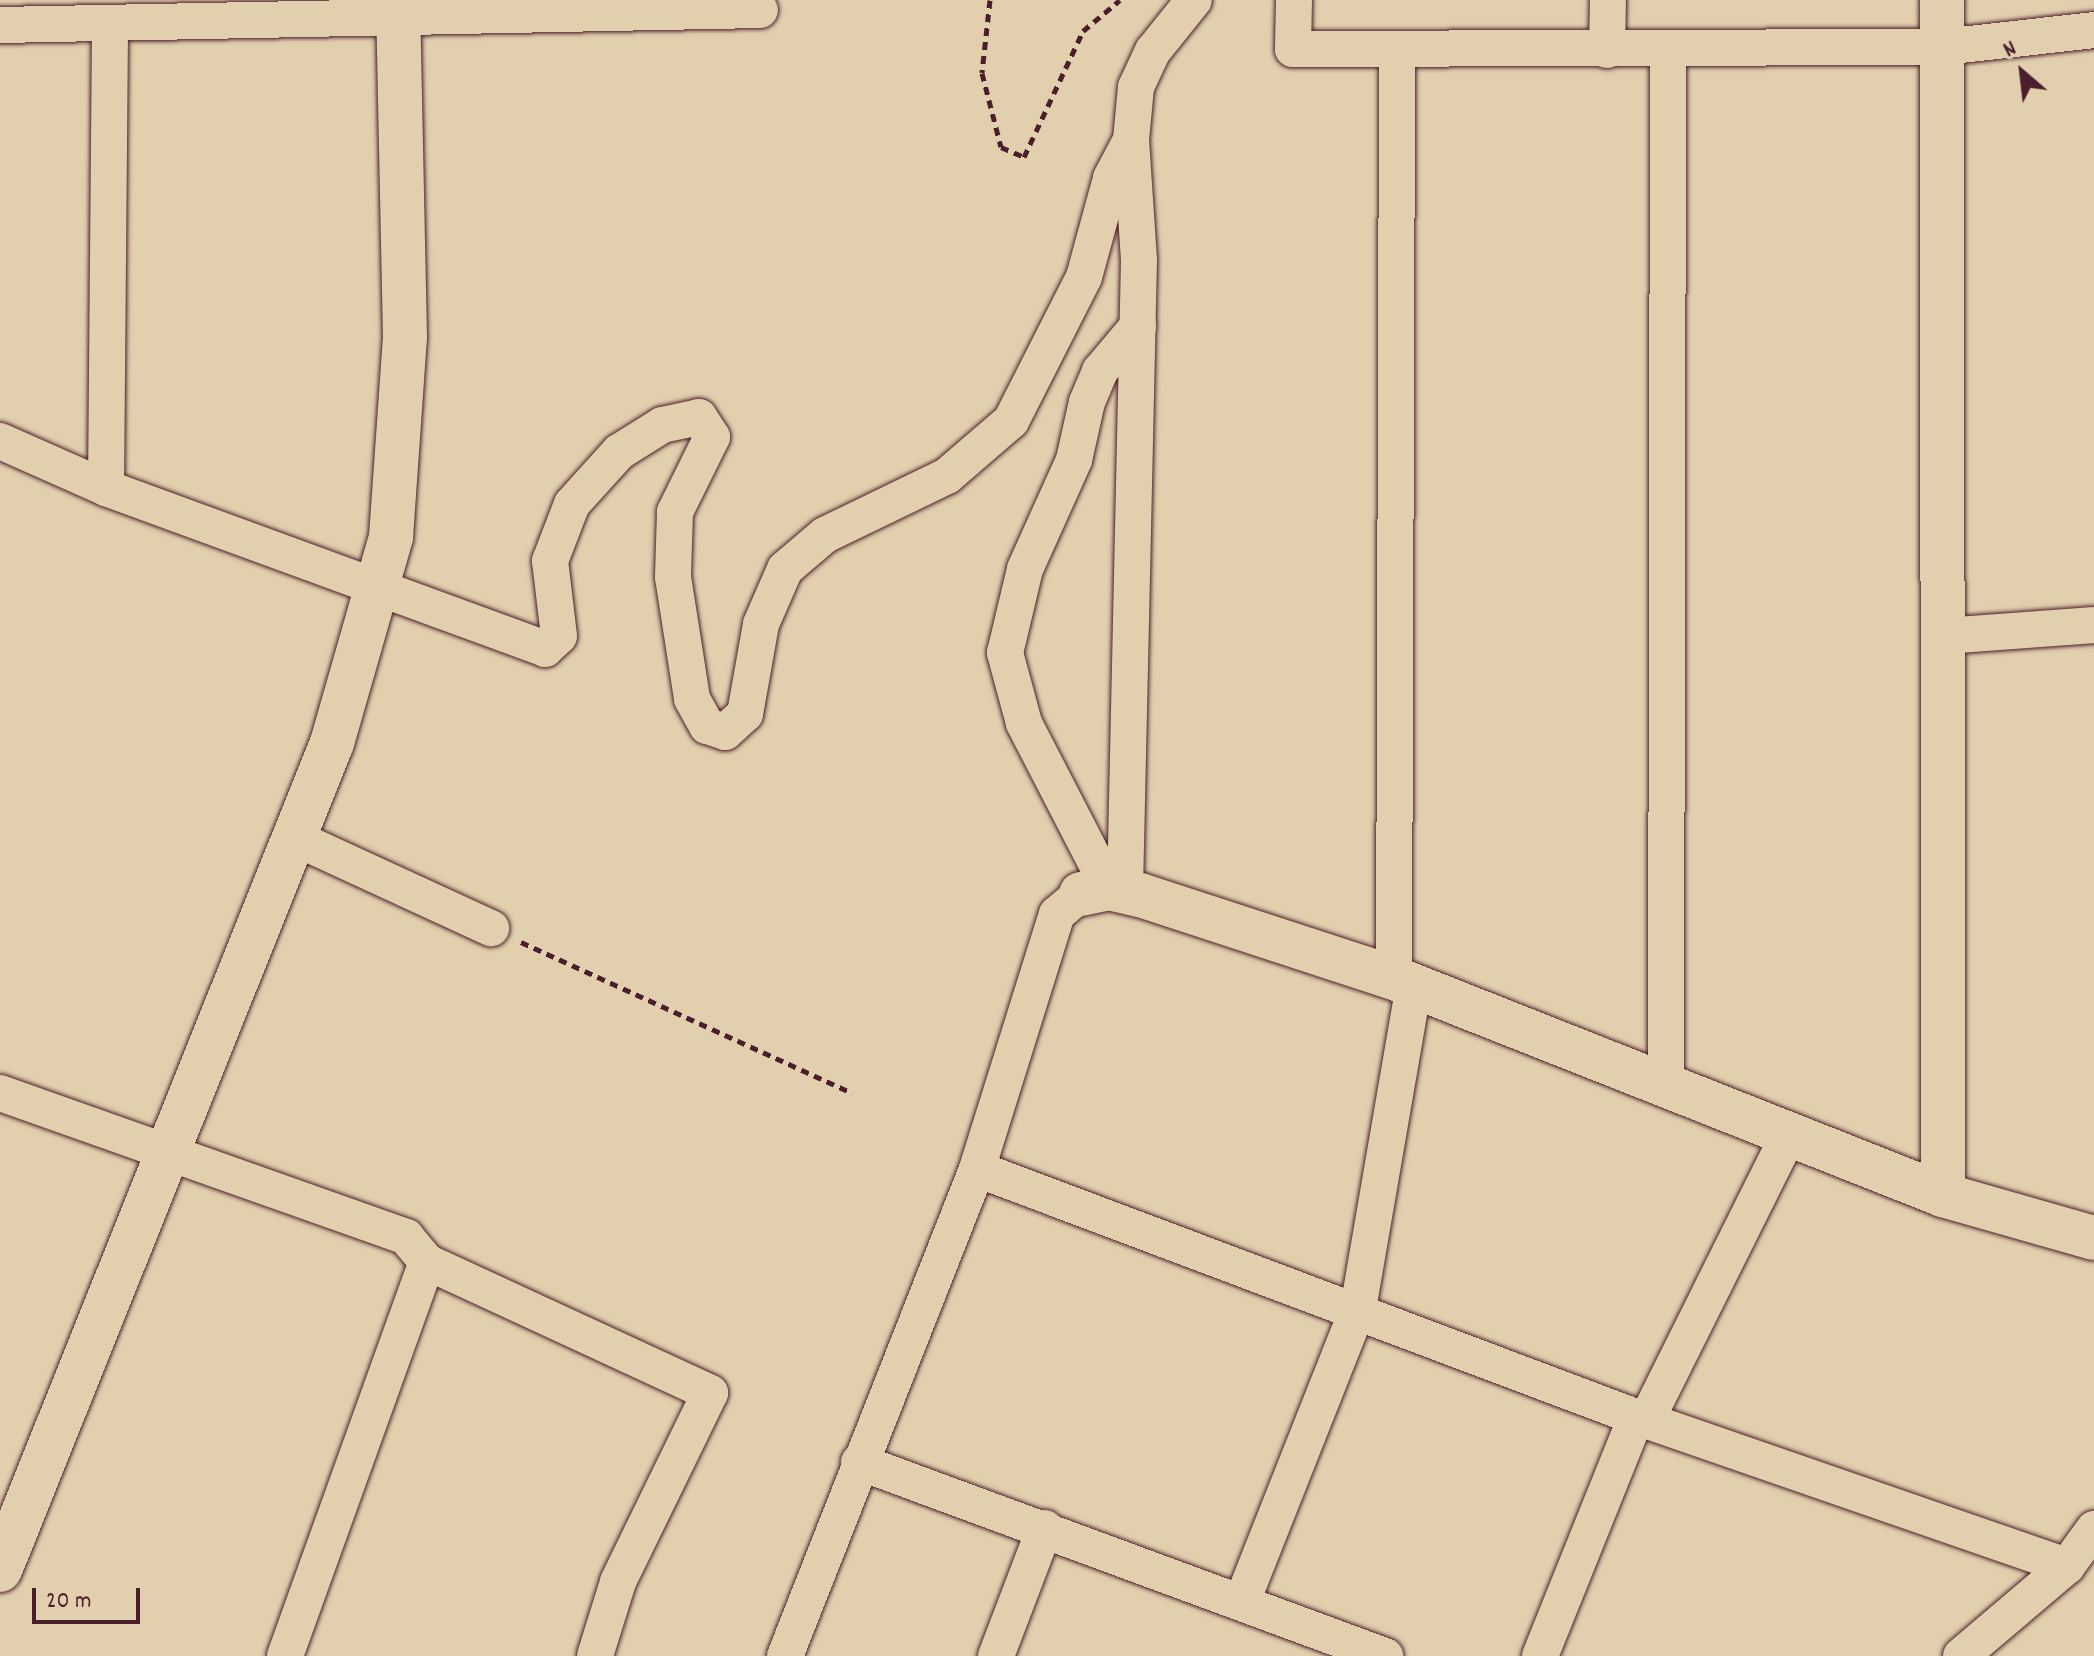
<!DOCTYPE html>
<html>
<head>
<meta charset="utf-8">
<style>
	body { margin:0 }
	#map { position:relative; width:2094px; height:1656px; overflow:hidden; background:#e1cfad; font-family:Dekko,sans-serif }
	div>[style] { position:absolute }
	.path>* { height:5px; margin-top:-2.5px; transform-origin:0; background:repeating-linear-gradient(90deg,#4a1f2b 0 8px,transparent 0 14px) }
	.roads { filter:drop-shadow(0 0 2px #4a1f2b) drop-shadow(0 0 2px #4a1f2b) }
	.minor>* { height:36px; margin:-18px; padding:0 18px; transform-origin:18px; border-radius:18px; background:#e1cfad }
	.tertiary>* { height:44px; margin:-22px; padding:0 22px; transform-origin:22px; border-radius:22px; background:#e1cfad }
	span { translate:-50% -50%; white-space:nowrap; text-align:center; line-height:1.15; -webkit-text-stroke:7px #e1cfad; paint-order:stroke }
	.north { position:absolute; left:1982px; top:32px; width:80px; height:80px; -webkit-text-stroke:6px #e1cfad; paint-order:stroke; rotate:332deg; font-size:22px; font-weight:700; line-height:32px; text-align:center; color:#4a1f2b }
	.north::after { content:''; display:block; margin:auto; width:28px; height:36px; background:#4a1f2b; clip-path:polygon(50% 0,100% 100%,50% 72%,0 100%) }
	.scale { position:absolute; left:32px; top:1588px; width:108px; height:36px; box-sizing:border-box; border:4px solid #4a1f2b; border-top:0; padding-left:10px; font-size:24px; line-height:28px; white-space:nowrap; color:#4a1f2b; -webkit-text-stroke:6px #e1cfad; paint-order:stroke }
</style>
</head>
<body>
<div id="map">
	<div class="path">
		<div style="left:990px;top:0;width:73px;rotate:96.3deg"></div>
		<div style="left:982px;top:73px;width:76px;rotate:75.6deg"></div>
		<div style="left:1001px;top:147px;width:25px;rotate:23deg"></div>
		<div style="left:1024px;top:157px;width:139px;rotate:-64.9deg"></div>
		<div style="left:1083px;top:31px;width:48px;rotate:-40deg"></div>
		<div style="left:521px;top:942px;width:364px;rotate:24.5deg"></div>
	</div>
	<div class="roads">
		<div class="minor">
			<div style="left:1294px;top:0;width:49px;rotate:91.2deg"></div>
			<div style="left:1293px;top:49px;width:650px;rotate:-0.18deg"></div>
			<div style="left:1943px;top:47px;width:152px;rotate:-6.4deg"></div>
			<div style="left:0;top:25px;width:760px;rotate:-1.13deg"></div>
			<div style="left:1607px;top:50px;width:50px;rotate:-88.9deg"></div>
			<div style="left:0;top:441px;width:116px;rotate:23.9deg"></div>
			<div style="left:106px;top:488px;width:468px;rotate:20.1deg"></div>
			<div style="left:545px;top:649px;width:19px;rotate:-43deg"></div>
			<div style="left:559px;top:636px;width:76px;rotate:-96.8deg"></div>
			<div style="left:550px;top:561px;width:61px;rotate:-68.9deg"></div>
			<div style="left:572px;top:504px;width:70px;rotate:-47.9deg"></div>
			<div style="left:619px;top:452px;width:51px;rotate:-32.1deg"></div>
			<div style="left:662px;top:425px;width:38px;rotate:-12deg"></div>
			<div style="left:699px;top:417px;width:24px;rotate:57deg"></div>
			<div style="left:712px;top:437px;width:84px;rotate:116.3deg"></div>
			<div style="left:675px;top:512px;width:65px;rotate:91.8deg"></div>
			<div style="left:673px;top:577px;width:123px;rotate:81.1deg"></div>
			<div style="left:692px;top:699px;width:31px;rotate:61deg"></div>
			<div style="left:707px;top:726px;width:19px;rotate:18deg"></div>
			<div style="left:725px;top:732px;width:27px;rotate:-42deg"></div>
			<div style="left:745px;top:714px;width:91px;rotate:-79.9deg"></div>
			<div style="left:761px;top:624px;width:60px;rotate:-66.4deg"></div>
			<div style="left:785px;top:569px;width:52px;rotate:-40.4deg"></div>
			<div style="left:825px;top:535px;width:136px;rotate:-25.8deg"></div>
			<div style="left:947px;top:476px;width:84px;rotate:-40.7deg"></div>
			<div style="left:1011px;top:421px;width:161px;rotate:-63.1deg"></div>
			<div style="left:1084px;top:277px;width:103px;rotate:-74.7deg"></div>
			<div style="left:1111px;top:178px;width:43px;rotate:-62.2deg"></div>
			<div style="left:106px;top:488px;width:462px;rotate:-89.5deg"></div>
			<div style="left:1945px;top:636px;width:149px;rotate:-4.2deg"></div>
			<div style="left:295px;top:838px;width:216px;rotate:24.7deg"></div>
			<div style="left:1109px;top:888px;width:186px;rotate:-117.3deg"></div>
			<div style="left:1024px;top:723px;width:73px;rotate:-105.2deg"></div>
			<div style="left:1005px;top:653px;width:86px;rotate:-76.6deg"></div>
			<div style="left:1025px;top:569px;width:120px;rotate:-65.8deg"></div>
			<div style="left:1074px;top:460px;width:59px;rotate:-77.4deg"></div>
			<div style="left:1087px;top:402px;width:34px;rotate:-67deg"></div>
			<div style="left:1100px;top:371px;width:59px;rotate:-49.8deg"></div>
			<div style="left:1125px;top:891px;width:631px;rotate:-88.73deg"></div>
			<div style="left:1139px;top:260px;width:120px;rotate:-93.8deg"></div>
			<div style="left:1131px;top:140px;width:53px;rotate:-84.6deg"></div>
			<div style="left:1136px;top:87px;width:40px;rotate:-65deg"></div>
			<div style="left:1153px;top:51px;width:65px;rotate:-51.2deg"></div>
			<div style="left:1394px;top:978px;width:927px;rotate:-89.81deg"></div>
			<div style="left:1666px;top:1085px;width:1035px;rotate:-89.89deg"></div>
			<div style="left:0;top:1093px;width:431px;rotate:19.5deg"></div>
			<div style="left:406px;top:1237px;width:33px;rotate:50deg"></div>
			<div style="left:427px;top:1262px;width:312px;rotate:24.8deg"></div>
			<div style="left:710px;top:1393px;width:210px;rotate:116deg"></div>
			<div style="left:618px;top:1582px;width:77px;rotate:107.3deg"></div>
			<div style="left:977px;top:1169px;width:704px;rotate:20.62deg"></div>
			<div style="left:1636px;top:1417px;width:456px;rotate:19.1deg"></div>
			<div style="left:1646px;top:1421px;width:321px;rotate:-63.5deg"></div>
			<div style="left:859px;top:1462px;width:561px;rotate:20.25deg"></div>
			<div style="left:1243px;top:1599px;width:312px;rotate:-68.4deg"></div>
			<div style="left:1358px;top:1309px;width:329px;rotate:-80.2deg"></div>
			<div style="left:285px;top:1656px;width:419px;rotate:-70.2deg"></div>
			<div style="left:785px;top:1656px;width:523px;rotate:-68.48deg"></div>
			<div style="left:977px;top:1169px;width:267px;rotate:-72.6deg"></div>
			<div style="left:1057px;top:914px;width:31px;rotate:-40deg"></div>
			<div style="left:996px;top:1656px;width:137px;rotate:-69.1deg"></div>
			<div style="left:1540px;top:1656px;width:258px;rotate:-68.1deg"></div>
			<div style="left:1961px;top:1656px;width:139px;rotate:-40.3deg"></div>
			<div style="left:2067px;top:1566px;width:46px;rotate:-53.9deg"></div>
		</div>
		<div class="tertiary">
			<div style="left:1942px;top:0;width:1195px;rotate:89.95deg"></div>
			<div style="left:1081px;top:894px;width:29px;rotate:-12deg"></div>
			<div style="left:1109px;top:888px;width:32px;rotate:13deg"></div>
			<div style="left:1140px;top:895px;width:267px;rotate:18.1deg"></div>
			<div style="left:1394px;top:978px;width:590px;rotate:21.57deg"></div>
			<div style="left:1943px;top:1195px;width:157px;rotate:15.9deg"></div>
			<div style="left:0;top:1570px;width:891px;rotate:-68.13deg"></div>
			<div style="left:332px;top:743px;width:214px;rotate:-74deg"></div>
			<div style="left:391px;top:537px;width:200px;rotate:-86deg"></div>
			<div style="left:405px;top:337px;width:337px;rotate:-91.2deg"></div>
		</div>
	</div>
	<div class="north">N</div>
	<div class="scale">20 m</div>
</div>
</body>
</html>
